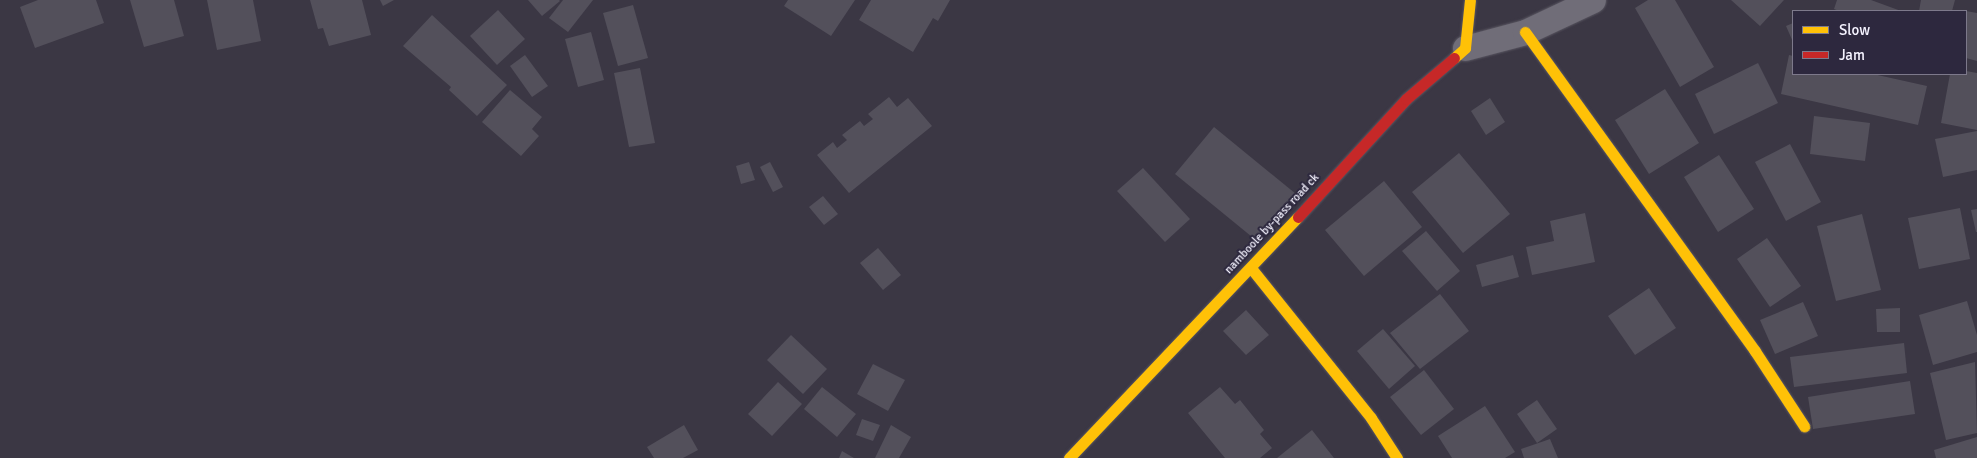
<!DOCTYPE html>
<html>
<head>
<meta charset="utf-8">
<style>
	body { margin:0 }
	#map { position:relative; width:1977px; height:458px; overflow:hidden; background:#3b3744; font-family:Signika,sans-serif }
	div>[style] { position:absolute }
	.building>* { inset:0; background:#53505b }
	.roads { filter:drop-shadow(0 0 1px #595661) drop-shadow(0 0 1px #595661) }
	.street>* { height:25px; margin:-12.5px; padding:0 12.5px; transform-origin:12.5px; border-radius:12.5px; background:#706d78 }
	.slow>* { height:11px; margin:-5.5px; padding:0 5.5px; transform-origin:5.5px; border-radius:5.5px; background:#ffc107 }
	.jam>* { height:11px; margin:-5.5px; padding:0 5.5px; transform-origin:5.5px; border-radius:5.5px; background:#c62828 }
	span { translate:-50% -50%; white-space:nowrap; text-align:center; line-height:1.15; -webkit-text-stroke:4px #2d283e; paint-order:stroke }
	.street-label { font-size:12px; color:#f5f3ff }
	.legend { position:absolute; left:1792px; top:10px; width:175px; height:65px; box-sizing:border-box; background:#2d283e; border:1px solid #7d798b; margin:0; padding:6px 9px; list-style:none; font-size:15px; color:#f5f3ff }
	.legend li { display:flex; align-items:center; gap:10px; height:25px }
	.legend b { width:25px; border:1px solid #7d798b }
</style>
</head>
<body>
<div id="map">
	<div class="building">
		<div style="clip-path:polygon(38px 0,96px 0,104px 23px,35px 48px,20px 7px)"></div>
		<div style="clip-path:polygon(130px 0,174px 0,184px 36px,144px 47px)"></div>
		<div style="clip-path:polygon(207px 0,253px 0,261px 41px,217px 50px)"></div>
		<div style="clip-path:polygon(310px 0,362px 0,371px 35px,329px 46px,323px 28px,318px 29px)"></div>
		<div style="clip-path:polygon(380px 0,394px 0,383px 6px)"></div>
		<div style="clip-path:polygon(528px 0,559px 0,560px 1px,542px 16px)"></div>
		<div style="clip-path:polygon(563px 0,593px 0,568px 32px,549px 18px)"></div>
		<div style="clip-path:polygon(788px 0,855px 0,831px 36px,784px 6px)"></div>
		<div style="clip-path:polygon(871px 0,950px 0,938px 21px,933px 18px,913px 52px,859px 20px)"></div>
		<div style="clip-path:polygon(1648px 0,1675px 0,1714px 67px,1680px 87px,1635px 8px)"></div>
		<div style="clip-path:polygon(1731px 0,1784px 0,1760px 26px)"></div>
		<div style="clip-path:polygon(1837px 0,1871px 0,1901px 11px,1839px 11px,1834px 9px)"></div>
		<div style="clip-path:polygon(1921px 0,1955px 0,1952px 11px,1919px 11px)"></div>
		<div style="clip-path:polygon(633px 5px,648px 58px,618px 66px,603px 13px)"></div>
		<div style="clip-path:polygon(498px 10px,525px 39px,497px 65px,470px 36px)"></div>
		<div style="clip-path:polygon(1966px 11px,1977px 13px,1977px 61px,1966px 58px)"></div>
		<div style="clip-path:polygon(432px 15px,507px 85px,477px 116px,449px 90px,451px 87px,403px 46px)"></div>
		<div style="clip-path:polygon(1793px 23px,1793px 42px,1786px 26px)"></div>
		<div style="clip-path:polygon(591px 32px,604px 80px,578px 87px,565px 39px)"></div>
		<div style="clip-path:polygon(525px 55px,548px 86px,532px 97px,510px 66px)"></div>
		<div style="clip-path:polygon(1789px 55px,1793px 56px,1793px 74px,1873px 74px,1927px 86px,1918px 125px,1781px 94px)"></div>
		<div style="clip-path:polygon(1758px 63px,1778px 103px,1714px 134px,1695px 94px)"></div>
		<div style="clip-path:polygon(640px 68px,655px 143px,629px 147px,614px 73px)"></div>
		<div style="clip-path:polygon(1966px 71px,1977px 73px,1977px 130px,1941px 123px,1950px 74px,1966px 74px)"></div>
		<div style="clip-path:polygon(1665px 89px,1699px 143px,1649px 174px,1615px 120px)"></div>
		<div style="clip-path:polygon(510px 90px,542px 117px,532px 129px,539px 136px,521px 156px,482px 122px)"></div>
		<div style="clip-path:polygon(889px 97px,897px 107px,908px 98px,932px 126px,849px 193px,817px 155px,833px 142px,837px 148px,847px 140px,842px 135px,860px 121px,864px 126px,873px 119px,868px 114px)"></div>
		<div style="clip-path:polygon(1490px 98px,1505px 122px,1486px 135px,1471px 111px)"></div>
		<div style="clip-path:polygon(1814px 116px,1870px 123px,1865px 161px,1810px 154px)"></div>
		<div style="clip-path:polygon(1214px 127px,1296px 194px,1257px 241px,1175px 174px)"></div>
		<div style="clip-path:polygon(1977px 131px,1977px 170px,1943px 177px,1935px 139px)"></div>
		<div style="clip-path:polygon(1790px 144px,1821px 202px,1786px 221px,1755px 162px)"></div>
		<div style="clip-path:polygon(1459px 153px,1510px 214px,1463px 253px,1412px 192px)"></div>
		<div style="clip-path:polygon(1719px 155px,1754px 209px,1718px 232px,1684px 177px)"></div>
		<div style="clip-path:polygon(749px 162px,755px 180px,741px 184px,736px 166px)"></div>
		<div style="clip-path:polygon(770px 162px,783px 187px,773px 192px,760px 167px)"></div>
		<div style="clip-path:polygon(1143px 168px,1190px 219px,1165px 242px,1117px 191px)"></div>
		<div style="clip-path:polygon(1384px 181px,1422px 227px,1364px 276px,1325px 230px)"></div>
		<div style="clip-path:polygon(823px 196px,838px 214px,824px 225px,809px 207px)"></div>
		<div style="clip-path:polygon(1960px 208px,1970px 259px,1919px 269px,1908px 218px)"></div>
		<div style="clip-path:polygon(1977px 209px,1977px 232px,1976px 232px,1971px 210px)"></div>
		<div style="clip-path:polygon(1585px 213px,1595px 262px,1532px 275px,1526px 247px,1554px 241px,1550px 221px)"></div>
		<div style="clip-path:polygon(1862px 214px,1881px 290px,1836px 301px,1817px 226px)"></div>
		<div style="clip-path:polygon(1426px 231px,1460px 271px,1437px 291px,1402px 251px)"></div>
		<div style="clip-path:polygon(1767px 238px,1801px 286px,1770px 307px,1737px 259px)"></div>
		<div style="clip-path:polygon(878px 248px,901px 275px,883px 290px,860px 263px)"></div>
		<div style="clip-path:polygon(1513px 255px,1519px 277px,1482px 287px,1476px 265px)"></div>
		<div style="clip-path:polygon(1649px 288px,1676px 328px,1635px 355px,1608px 316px)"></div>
		<div style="clip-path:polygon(1440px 294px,1469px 331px,1420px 369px,1390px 333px)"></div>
		<div style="clip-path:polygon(1967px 301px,1977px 335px,1977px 352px,1933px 365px,1919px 315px)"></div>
		<div style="clip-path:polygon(1803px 302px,1818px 336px,1775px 354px,1760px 320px)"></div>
		<div style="clip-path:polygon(1900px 308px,1900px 332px,1877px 332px,1876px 309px)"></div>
		<div style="clip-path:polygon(1246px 310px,1269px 335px,1246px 355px,1223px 331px)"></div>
		<div style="clip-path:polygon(1383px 329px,1415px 366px,1389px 389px,1357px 351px)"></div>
		<div style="clip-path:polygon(791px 335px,827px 369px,803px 394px,767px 360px)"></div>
		<div style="clip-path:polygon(1904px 343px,1907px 373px,1794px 387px,1790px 357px)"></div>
		<div style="clip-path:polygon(1975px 362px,1977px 433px,1946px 440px,1930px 373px)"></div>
		<div style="clip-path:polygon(873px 364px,905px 380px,888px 411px,857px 394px)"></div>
		<div style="clip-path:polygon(1424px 370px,1454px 409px,1421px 435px,1390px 397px)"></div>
		<div style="clip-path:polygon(1910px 381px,1915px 414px,1813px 429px,1808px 397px)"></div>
		<div style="clip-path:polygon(778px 382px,802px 404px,772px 436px,748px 414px)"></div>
		<div style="clip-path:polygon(822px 387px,856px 414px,837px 437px,804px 409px)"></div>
		<div style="clip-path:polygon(1220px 387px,1235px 404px,1240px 400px,1264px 430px,1260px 434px,1272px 448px,1260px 458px,1225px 458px,1188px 413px)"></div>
		<div style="clip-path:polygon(1537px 400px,1557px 429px,1537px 443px,1517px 414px)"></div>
		<div style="clip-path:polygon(1485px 406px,1515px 452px,1505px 458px,1452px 458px,1438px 436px)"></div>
		<div style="clip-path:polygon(862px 419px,880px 425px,873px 441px,856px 435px)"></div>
		<div style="clip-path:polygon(684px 425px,698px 450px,683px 458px,654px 458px,647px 447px)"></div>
		<div style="clip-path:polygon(891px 425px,911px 437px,899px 458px,875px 458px)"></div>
		<div style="clip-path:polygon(1312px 430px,1334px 458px,1277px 458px)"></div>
		<div style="clip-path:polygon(1977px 437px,1977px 458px,1936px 458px,1934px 450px)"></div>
		<div style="clip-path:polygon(1550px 439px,1558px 458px,1524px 458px,1521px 449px)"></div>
		<div style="clip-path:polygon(842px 451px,854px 458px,839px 458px)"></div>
	</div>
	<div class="roads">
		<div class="street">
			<div style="left:1465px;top:48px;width:62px;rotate:-14.9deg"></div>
			<div style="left:1525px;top:32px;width:75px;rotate:-25.2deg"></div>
		</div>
		<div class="slow">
			<div style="left:1525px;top:32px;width:393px;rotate:54.2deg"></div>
			<div style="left:1755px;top:351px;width:90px;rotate:56.8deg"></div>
			<div style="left:1454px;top:58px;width:15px;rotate:-42deg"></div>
			<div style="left:1465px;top:48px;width:48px;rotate:-84.1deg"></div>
			<div style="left:1251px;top:268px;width:192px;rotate:51.3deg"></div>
			<div style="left:1371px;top:418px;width:48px;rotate:57deg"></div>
			<div style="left:1069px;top:458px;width:332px;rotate:-46.5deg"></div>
		</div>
		<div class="jam">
			<div style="left:1298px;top:217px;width:160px;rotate:-47.5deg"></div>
			<div style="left:1406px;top:99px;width:63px;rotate:-40.5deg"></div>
		</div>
	</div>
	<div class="street-label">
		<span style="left:1272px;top:224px;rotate:-47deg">namboole by-pass road ck</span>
	</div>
	<ul class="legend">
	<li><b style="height:6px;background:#ffc107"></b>Slow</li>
	<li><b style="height:6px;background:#c62828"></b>Jam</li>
	</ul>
</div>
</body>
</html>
